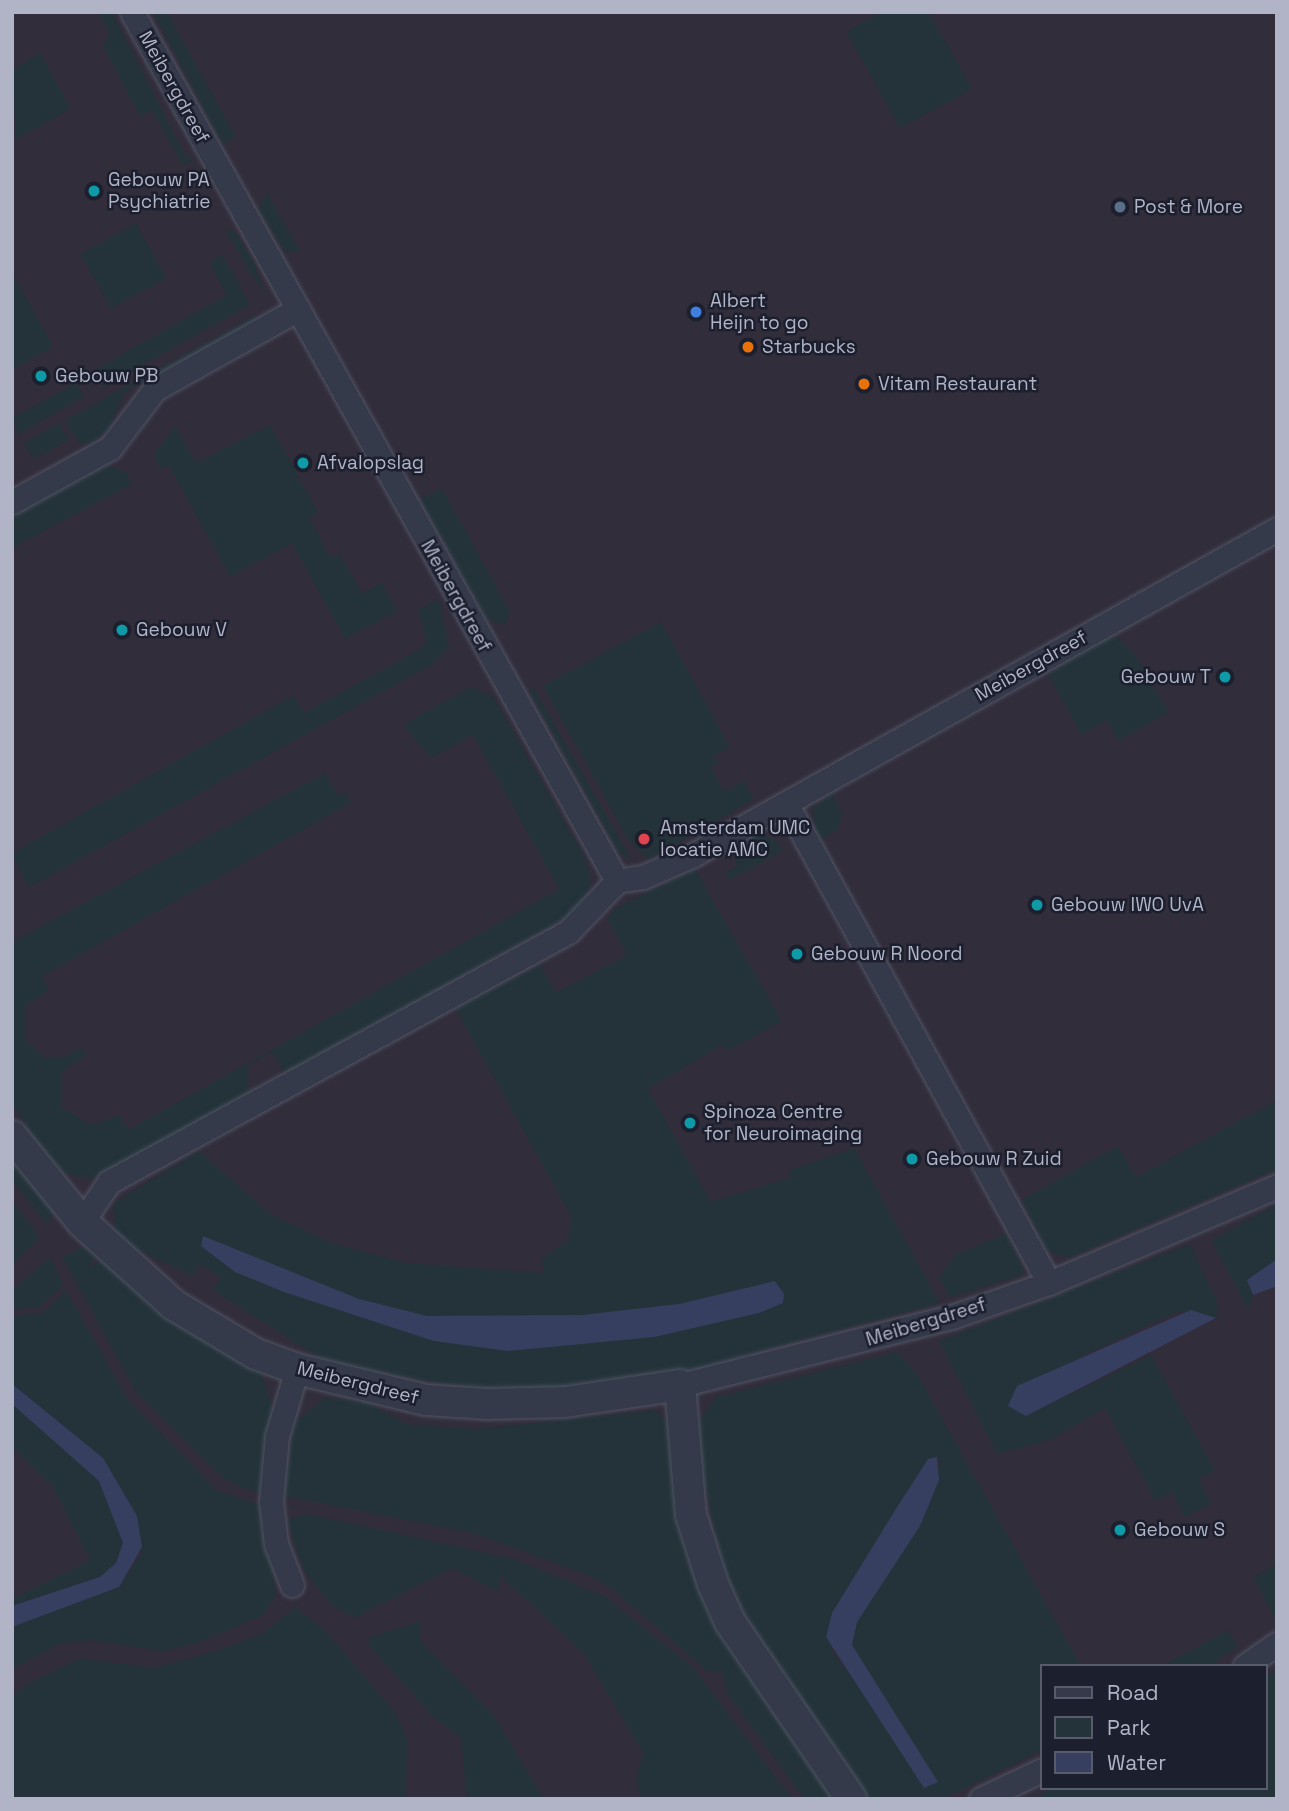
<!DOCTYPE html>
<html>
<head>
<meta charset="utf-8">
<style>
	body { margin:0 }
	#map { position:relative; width:1289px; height:1811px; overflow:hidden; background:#222739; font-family:"Space Grotesk",sans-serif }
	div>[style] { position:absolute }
	.medical>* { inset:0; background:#322d3b }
	.green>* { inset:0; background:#24333a }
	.water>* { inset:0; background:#363f60 }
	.roads { filter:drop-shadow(0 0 2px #505464) drop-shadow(0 0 2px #505464) }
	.minor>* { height:23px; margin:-11.5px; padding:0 11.5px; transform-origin:11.5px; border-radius:11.5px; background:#353a4a }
	.tertiary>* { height:30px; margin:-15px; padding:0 15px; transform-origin:15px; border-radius:15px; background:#353a4a }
	.dots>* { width:19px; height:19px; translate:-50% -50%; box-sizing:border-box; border:4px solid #1b1f2e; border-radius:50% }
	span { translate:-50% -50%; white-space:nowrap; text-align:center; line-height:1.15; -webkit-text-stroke:5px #1b1f2e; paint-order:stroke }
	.street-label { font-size:19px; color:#b0b4c6 }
	.poi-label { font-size:19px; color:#b0b4c6 }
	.left { translate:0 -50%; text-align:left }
	.right { translate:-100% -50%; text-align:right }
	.frame { position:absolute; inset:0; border:14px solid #b0b4c6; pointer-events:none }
	.legend { position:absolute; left:1040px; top:1664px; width:228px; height:126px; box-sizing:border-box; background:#1b1f2e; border:2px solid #575b6b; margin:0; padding:9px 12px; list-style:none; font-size:21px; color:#b0b4c6 }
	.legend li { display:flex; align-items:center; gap:14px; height:35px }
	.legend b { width:35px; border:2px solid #575b6b }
</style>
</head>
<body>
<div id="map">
	<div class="medical">
		<div style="clip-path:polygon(evenodd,12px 12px,1277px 12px,1277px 1799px,12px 1799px,12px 12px,1042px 1666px,1266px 1666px,1266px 1788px,1042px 1788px,1042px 1666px)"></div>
	</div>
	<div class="green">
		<div style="clip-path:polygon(98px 12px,112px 12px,186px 157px,195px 159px,184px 166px,152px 110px,140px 116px,103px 47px,109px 34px)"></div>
		<div style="clip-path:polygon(153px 12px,167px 12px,236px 137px,222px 144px)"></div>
		<div style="clip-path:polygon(881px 12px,929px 12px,972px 89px,900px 128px,846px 32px)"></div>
		<div style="clip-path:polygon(40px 53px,71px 109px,16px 139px,12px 69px)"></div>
		<div style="clip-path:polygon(267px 192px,298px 248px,300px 252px,285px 252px,258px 209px)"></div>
		<div style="clip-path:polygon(136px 223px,166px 278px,111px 309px,80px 254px)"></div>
		<div style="clip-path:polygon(225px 230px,235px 231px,254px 262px,265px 297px)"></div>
		<div style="clip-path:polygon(223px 255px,250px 305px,103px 387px,94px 370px,227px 295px,209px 262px)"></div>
		<div style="clip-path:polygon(14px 276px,53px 347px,12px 370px,12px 276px)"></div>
		<div style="clip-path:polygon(256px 315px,254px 322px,126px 391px,108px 430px,92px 443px,79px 443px,65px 420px)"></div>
		<div style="clip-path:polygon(76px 383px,84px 397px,19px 434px,12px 418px)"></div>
		<div style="clip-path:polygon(59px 423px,69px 440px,33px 459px,24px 443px)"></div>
		<div style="clip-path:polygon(270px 425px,318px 512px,309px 518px,331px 558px,340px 554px,362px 594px,382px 583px,398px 611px,345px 639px,292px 543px,230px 577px,169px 465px,160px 469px,153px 455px,176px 426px,196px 463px)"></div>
		<div style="clip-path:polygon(108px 465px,126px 472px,132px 484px,12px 548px,12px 516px)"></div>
		<div style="clip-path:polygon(442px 488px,510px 612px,505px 625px,487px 619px,420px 499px)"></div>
		<div style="clip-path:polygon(439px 599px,449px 648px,433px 664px,28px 888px,12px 853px,294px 695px,304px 713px,422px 648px,427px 641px,418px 610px)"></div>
		<div style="clip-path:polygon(661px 622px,730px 747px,714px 756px,718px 763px,711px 767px,724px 791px,743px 781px,754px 799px,649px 860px,629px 841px,543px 686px)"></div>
		<div style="clip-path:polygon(1107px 636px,1120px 638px,1136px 656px,1169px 712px,1118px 741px,1107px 720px,1081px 735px,1048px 674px)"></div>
		<div style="clip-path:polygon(470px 687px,493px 696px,586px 859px,591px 883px,578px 911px,285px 1073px,272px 1052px,247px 1066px,249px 1094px,105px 1174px,88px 1179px,56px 1170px,12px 1104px,12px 942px,325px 773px,338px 795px,345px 792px,351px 803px,42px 976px,49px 990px,25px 1007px,26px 1041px,46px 1058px,62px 1058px,81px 1047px,86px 1055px,62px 1072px,61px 1107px,91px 1125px,119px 1115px,128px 1130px,559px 889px,473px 735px,431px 758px,403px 725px)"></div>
		<div style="clip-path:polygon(534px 688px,632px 860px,619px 854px,529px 691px)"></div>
		<div style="clip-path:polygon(832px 793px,842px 813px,838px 829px,818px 841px,812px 808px)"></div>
		<div style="clip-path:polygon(752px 833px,775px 839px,783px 851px,729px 880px,725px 873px,737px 865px,731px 845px)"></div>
		<div style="clip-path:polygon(695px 869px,782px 1021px,728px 1051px,724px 1044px,648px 1089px,711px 1202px,790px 1178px,789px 1170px,854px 1148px,940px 1303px,683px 1372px,601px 1387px,482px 1390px,329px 1364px,213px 1290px,221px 1278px,201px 1264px,193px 1276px,126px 1245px,115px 1232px,114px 1203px,199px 1151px,272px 1215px,335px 1244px,405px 1263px,543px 1273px,542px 1258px,568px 1240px,571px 1216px,455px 1008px,540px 965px,556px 993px,627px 955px,607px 919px,615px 908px)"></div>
		<div style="clip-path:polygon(1277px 1100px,1277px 1169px,1069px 1258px,1047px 1250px,1021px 1200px,1118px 1146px,1136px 1177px)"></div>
		<div style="clip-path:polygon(12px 1157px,54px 1211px,47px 1224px,12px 1181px)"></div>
		<div style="clip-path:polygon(12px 1201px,40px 1237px,12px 1265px)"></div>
		<div style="clip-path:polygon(1277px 1204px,1277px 1259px,1247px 1280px,1253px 1295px,1248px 1310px,1211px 1240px)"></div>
		<div style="clip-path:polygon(1006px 1234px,1024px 1269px,1021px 1275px,950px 1297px,939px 1278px,956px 1254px)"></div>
		<div style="clip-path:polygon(1190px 1244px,1218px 1304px,1216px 1318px,1179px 1311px,1084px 1355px,1026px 1416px,1151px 1355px,1215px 1470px,1199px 1479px,1211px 1503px,1185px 1517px,1172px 1492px,1155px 1501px,1105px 1408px,1052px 1439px,997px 1454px,939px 1341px)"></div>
		<div style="clip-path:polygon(82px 1247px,96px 1255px,87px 1271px,101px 1259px,151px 1301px,261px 1374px,272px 1404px,262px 1494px,228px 1482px,136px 1392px,62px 1257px)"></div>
		<div style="clip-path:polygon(51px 1257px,63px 1285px,39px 1307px,12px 1310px,12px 1290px)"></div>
		<div style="clip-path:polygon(66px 1290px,129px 1401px,216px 1490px,263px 1506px,276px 1595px,263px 1615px,198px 1643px,162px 1651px,91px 1640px,59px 1644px,12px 1669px,12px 1627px,119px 1587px,141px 1554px,137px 1516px,103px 1458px,12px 1384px,12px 1316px,42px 1313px)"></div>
		<div style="clip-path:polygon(evenodd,898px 1352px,917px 1374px,1081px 1666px,1042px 1666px,1042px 1750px,943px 1799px,864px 1799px,742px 1610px,724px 1570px,698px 1456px,700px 1419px,716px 1397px,898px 1352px,933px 1457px,940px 1461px,933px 1497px,857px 1622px,852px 1646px,938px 1782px,924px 1788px,898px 1740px,832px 1651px,832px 1613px,933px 1457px)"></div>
		<div style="clip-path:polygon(325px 1398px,366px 1402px,406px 1424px,477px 1429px,656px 1410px,670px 1424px,680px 1530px,717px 1625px,835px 1799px,804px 1799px,727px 1693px,722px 1672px,708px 1672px,612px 1589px,586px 1574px,473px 1533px,284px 1496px,294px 1422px)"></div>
		<div style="clip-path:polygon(12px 1404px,99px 1481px,123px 1543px,116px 1563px,100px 1577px,12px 1606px,12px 1599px,90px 1560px,53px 1487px,12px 1447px)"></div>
		<div style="clip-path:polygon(307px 1514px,514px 1559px,606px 1597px,694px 1668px,792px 1799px,641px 1799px,636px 1779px,643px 1753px,584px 1654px,499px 1575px,498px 1592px,452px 1568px,355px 1618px,334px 1607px,304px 1571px,287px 1520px)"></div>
		<div style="clip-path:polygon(1277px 1564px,1277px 1620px,1276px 1621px,1253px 1577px)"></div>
		<div style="clip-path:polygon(295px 1607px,323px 1628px,395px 1712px,407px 1738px,406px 1799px,12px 1799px,12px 1697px,25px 1685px,80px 1658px,153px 1668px,224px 1649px,264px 1632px)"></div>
		<div style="clip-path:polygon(421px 1621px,420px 1640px,493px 1714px,544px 1799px,467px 1799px,461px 1737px,433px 1717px,370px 1647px,368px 1638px)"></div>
		<div style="clip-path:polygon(1228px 1630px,1237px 1647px,1209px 1666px,1162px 1666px)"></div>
		<div style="clip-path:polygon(1277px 1669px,1277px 1799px,1033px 1799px,1055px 1788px,1266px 1788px,1266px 1676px)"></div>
	</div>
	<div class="water">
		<div style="clip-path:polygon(203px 1236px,359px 1299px,427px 1316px,582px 1315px,679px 1304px,775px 1281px,784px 1294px,783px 1303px,759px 1313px,654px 1337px,508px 1351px,434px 1341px,284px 1292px,235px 1272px,201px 1246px)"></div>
		<div style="clip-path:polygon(1277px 1259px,1277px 1286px,1253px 1295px,1247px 1280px)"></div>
		<div style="clip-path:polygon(1191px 1310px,1216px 1318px,1026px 1416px,1008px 1406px,1017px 1386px)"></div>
		<div style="clip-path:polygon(12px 1384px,103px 1458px,137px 1516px,142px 1547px,119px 1587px,12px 1627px,12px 1606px,100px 1577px,116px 1563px,123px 1543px,99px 1481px,12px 1404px)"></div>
		<div style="clip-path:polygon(937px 1457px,939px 1480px,920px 1526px,857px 1622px,852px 1645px,938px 1782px,924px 1788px,826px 1637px,832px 1613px,894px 1512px,928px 1459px)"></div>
	</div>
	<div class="roads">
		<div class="minor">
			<div style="left:132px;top:12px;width:995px;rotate:60.83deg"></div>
			<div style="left:12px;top:502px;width:112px;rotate:-28.9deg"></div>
			<div style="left:110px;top:448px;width:74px;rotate:-52.7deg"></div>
			<div style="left:155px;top:389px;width:164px;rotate:-29.2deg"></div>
			<div style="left:786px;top:803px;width:547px;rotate:61.28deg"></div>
			<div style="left:82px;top:1222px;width:48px;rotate:-56deg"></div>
			<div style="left:109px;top:1182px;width:523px;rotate:-28.58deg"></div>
			<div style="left:568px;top:932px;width:71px;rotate:-46.1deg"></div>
			<div style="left:617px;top:881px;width:26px;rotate:-9deg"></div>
			<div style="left:643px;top:877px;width:55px;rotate:-23.7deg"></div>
			<div style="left:693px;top:855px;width:669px;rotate:-29.17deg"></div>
			<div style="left:680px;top:1385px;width:283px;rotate:-14.1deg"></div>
			<div style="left:954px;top:1316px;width:101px;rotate:-19.2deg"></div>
			<div style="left:1049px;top:1283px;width:248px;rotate:-23deg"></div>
			<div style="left:292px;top:1585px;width:44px;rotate:-111.3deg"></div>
			<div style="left:276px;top:1544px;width:43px;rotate:-96.6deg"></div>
			<div style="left:271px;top:1501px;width:65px;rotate:-84.7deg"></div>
			<div style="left:277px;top:1436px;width:70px;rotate:-73.4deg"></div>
			<div style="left:1245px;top:1666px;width:39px;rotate:-35deg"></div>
			<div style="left:981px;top:1799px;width:68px;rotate:-25.4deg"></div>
		</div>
		<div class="tertiary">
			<div style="left:12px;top:1136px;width:111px;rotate:50.9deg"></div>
			<div style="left:82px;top:1222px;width:124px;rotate:42.1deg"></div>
			<div style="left:174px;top:1305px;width:96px;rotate:30.9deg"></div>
			<div style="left:256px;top:1354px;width:44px;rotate:20.1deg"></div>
			<div style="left:297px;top:1369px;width:133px;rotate:13.5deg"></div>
			<div style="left:426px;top:1400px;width:61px;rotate:3.8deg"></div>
			<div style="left:487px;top:1404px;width:78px;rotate:-1.5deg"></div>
			<div style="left:565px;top:1402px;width:116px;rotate:-8.4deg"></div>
			<div style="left:680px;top:1385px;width:130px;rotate:85.2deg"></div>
			<div style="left:691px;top:1515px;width:72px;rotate:72.3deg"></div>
			<div style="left:713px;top:1584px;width:42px;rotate:65.9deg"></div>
			<div style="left:730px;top:1622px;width:214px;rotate:55.6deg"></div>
		</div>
	</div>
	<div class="dots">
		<div style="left:94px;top:191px;background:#0f9aa8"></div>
		<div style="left:1120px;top:207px;background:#5c6f8a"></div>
		<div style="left:696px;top:312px;background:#3f7fe0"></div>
		<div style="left:748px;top:347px;background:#e8710a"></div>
		<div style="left:41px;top:376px;background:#0f9aa8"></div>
		<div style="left:864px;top:384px;background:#e8710a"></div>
		<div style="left:303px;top:463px;background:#0f9aa8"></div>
		<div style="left:122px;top:630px;background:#0f9aa8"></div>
		<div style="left:1225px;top:677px;background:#0f9aa8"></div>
		<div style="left:644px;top:839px;background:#e0444e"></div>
		<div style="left:1037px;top:905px;background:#0f9aa8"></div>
		<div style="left:797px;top:954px;background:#0f9aa8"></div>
		<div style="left:690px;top:1123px;background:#0f9aa8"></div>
		<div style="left:912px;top:1159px;background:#0f9aa8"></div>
		<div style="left:1120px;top:1530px;background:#0f9aa8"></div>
	</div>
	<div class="street-label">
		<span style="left:174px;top:87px;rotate:61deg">Meibergdreef</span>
		<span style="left:456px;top:596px;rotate:61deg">Meibergdreef</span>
		<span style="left:1031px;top:666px;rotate:-29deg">Meibergdreef</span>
		<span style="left:926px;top:1322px;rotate:-17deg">Meibergdreef</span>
		<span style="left:358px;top:1383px;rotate:14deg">Meibergdreef</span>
	</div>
	<div class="poi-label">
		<span class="left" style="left:108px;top:191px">Gebouw PA<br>Psychiatrie</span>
		<span class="left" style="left:1134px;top:207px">Post &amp; More</span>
		<span class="left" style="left:710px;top:312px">Albert<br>Heijn to go</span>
		<span class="left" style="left:762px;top:347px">Starbucks</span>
		<span class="left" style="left:55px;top:376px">Gebouw PB</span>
		<span class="left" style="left:878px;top:384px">Vitam Restaurant</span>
		<span class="left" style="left:317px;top:463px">Afvalopslag</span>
		<span class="left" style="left:136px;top:630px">Gebouw V</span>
		<span class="right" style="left:1211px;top:677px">Gebouw T</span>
		<span class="left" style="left:660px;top:839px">Amsterdam UMC<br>locatie AMC</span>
		<span class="left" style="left:1051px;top:905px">Gebouw IWO UvA</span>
		<span class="left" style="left:811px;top:954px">Gebouw R Noord</span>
		<span class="left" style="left:704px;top:1123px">Spinoza Centre<br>for Neuroimaging</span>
		<span class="left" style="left:926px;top:1159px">Gebouw R Zuid</span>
		<span class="left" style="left:1134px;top:1530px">Gebouw S</span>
	</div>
	<div class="frame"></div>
	<ul class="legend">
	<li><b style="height:9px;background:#353a4a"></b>Road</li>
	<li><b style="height:19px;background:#24333a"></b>Park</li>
	<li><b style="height:19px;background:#363f60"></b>Water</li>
	</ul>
</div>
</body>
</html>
